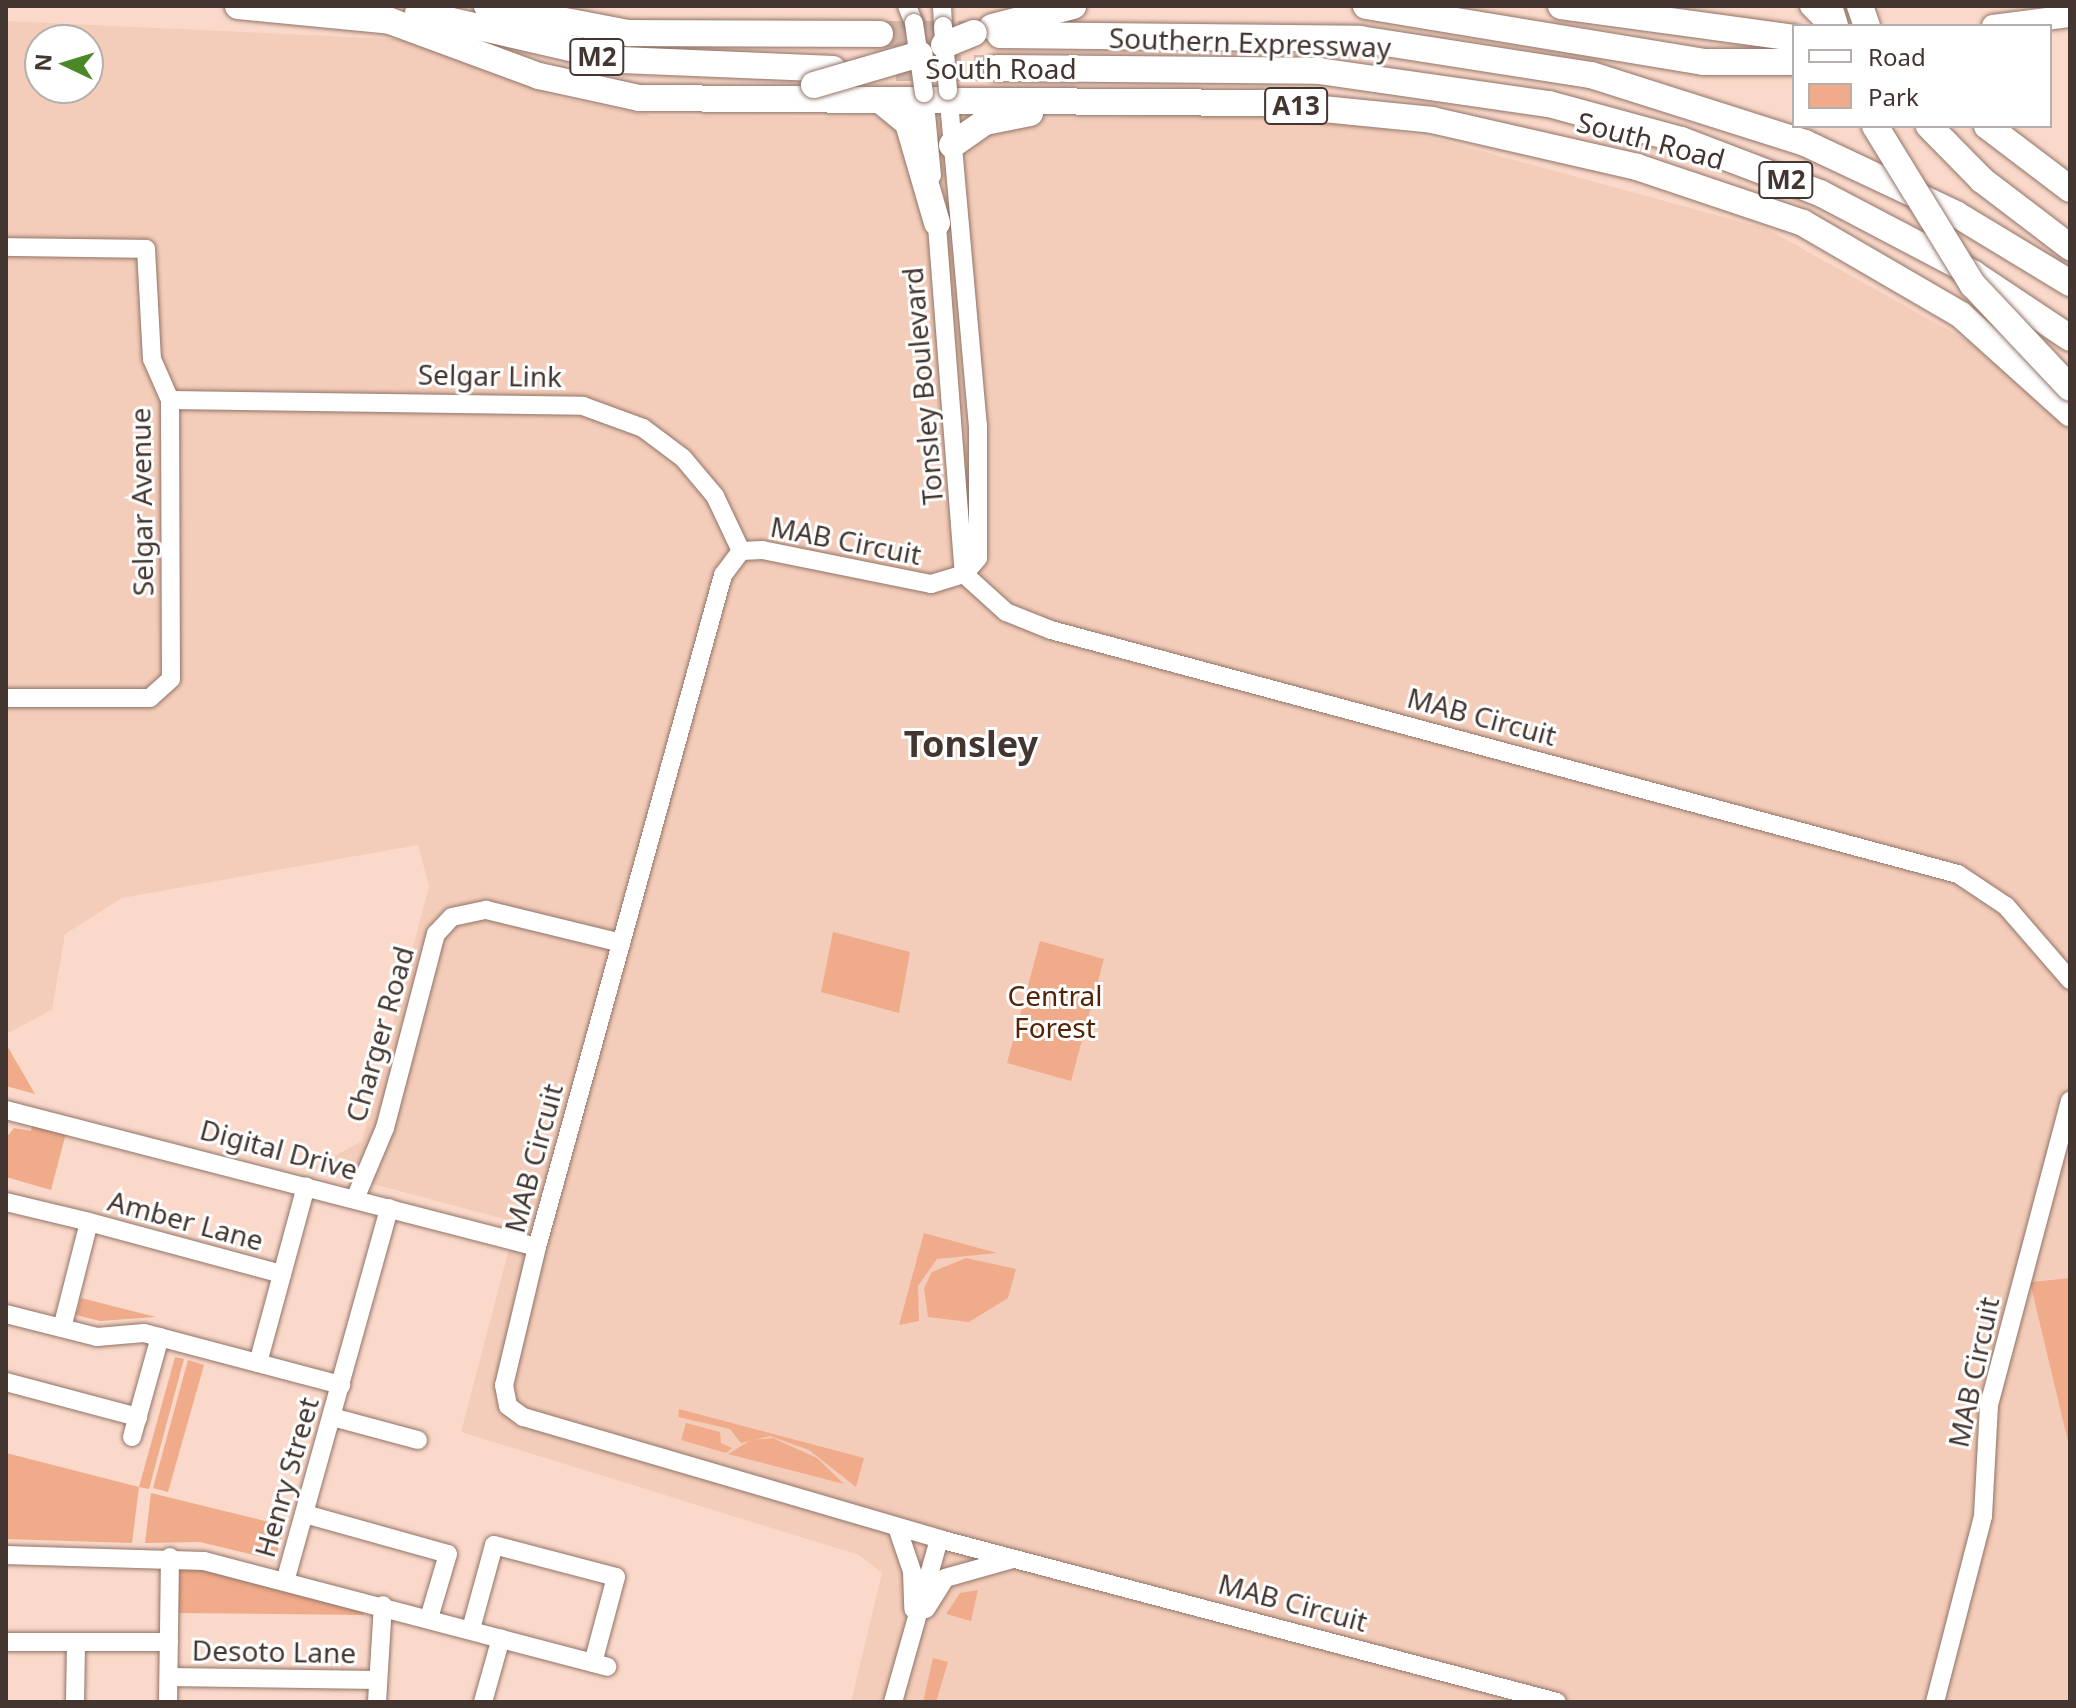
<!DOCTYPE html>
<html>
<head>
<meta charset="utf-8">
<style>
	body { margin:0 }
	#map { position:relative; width:2076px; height:1708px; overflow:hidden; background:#fad9ca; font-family:"Noto Sans",sans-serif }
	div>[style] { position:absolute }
	.built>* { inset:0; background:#f4cdba }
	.green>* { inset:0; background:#f0ab8b }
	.highway-tunnel>* { height:26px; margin-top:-13px; transform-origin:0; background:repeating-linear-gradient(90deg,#d5b8ab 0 26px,transparent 0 39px) }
	.roads { filter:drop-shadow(0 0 2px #917467) drop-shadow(0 0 2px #917467) }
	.minor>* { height:18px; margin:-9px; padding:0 9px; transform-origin:9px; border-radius:9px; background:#fff }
	.major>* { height:22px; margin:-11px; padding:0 11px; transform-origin:11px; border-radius:11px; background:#fff }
	.highway>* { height:26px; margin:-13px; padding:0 13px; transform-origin:13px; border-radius:13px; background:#fff }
	.bridges { filter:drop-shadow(0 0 2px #917467) drop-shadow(0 0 2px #917467) }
	.minor-bridge>* { height:18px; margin:-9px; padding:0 9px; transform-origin:9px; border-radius:9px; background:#fff }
	.highway-bridge>* { height:26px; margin:-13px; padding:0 13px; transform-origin:13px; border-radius:13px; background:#fff }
	span { translate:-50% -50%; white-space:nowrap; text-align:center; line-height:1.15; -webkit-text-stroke:6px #fff; paint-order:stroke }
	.shield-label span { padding:2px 6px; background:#fff; border:2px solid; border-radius:6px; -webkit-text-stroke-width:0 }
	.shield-label { font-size:26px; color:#433630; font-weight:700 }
	.street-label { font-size:28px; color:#433630 }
	.park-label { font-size:28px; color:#552306 }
	.district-label { font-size:36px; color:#433630; font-weight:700 }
	.frame { position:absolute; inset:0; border:8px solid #433630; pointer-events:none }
	.legend { position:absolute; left:1792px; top:24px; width:260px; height:104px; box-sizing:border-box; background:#fff; border:2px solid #b4afac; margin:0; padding:10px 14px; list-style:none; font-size:24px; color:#433630 }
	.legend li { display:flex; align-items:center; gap:16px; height:40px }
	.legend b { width:40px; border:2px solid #b4afac }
	.north { position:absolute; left:24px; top:24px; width:80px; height:80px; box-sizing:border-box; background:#fff; border:2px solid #b4afac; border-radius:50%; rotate:274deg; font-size:22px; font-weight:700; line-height:32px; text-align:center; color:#433630 }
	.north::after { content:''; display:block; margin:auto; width:28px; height:36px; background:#4b8928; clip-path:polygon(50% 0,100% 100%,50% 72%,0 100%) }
</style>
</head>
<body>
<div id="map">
	<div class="built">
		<div style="clip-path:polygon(evenodd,6px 21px,418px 40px,555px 97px,653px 116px,1109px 119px,1174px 112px,1333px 119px,1445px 141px,1767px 229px,1970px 342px,2070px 431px,2070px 1278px,2031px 1281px,2070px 1450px,2070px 1702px,851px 1702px,882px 1573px,859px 1555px,461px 1432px,516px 1222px,313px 1168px,362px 1141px,429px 886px,418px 845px,122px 898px,65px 934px,52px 1010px,6px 1034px,6px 21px,40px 40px,88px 40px,88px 88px,40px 88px,40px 40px)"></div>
	</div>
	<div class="green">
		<div style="clip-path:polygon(833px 932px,910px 952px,899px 1013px,821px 992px)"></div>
		<div style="clip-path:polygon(1040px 941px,1104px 959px,1071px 1081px,1007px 1063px)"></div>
		<div style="clip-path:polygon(6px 1044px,35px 1094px,6px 1086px)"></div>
		<div style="clip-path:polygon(34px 1120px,74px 1132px,65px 1137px,51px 1190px,6px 1177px,6px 1138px,14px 1128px,31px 1131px)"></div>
		<div style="clip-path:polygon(924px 1233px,997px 1253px,937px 1259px,918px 1286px,919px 1321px,899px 1325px)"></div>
		<div style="clip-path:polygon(966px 1258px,1016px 1269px,1008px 1298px,969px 1322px,928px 1317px,924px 1288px,932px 1272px)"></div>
		<div style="clip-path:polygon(2070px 1278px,2070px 1450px,2030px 1282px)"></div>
		<div style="clip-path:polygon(81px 1298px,156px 1317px,100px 1321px,76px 1315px)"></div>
		<div style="clip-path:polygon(175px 1357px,184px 1359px,149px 1489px,139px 1487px,132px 1543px,6px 1539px,6px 1453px,139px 1487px)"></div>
		<div style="clip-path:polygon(188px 1360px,204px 1365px,168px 1492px,153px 1488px)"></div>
		<div style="clip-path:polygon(679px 1409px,864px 1458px,856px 1487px,809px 1450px,770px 1436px,741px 1443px,730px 1429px,678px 1417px)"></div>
		<div style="clip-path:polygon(686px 1423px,720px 1432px,721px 1443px,732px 1448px,726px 1453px,681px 1440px)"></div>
		<div style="clip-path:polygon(773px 1438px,817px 1458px,844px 1484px,728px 1454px,751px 1440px)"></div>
		<div style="clip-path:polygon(151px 1493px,285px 1526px,275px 1560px,200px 1542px,145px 1543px)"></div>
		<div style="clip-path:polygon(187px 1561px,362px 1606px,364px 1615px,176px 1613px,179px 1567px)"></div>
		<div style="clip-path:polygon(978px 1590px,971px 1621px,946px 1614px,960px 1593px)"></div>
		<div style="clip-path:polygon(933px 1658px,948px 1662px,936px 1702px,923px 1702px)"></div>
	</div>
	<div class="highway-tunnel">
		<div style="left:880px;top:34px;width:88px"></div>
		<div style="left:896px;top:68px;width:101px"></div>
	</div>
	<div class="roads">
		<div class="minor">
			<div style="left:907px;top:6px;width:18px;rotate:68deg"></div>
			<div style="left:942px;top:6px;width:20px;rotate:87deg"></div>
			<div style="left:948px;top:91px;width:336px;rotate:84.9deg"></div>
			<div style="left:978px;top:426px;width:132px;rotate:90deg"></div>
			<div style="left:978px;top:558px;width:21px;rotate:131deg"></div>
			<div style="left:964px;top:574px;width:34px;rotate:163deg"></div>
			<div style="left:931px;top:584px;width:172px;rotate:-168.6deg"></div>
			<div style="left:762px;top:550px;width:21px;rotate:177deg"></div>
			<div style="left:741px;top:551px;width:30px;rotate:127deg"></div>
			<div style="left:723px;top:575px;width:697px;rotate:105.47deg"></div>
			<div style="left:537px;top:1247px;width:142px;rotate:103.4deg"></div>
			<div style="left:504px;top:1385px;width:21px;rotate:79deg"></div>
			<div style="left:508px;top:1406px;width:19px;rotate:36deg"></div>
			<div style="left:523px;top:1417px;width:434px;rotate:16.3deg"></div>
			<div style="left:939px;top:1539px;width:639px;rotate:14.78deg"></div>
			<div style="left:924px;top:93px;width:83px;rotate:84.5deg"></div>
			<div style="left:936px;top:213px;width:362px;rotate:85.6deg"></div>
			<div style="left:6px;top:247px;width:140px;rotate:0.8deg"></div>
			<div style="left:146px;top:249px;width:110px;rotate:86.9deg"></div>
			<div style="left:152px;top:359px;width:45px;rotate:66.3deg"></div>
			<div style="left:170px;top:400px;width:279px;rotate:89.8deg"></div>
			<div style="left:171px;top:679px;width:28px;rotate:138deg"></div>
			<div style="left:150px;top:698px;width:144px;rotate:180deg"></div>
			<div style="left:170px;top:400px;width:413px;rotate:0.8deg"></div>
			<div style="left:583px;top:406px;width:64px;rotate:20.1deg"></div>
			<div style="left:643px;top:428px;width:50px;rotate:36.9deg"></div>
			<div style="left:683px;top:458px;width:50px;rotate:49.9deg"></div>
			<div style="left:715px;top:496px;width:61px;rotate:64.7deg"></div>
			<div style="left:964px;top:574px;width:57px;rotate:42.1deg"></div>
			<div style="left:1006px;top:612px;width:48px;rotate:21.8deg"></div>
			<div style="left:1051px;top:630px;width:939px;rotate:15.06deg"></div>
			<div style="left:1958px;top:874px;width:58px;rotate:33.7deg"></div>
			<div style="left:2006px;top:906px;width:98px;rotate:49.1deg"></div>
			<div style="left:6px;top:1110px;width:548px;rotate:14.47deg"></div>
			<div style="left:355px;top:1199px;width:77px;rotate:-67.1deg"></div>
			<div style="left:385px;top:1128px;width:201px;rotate:-75.3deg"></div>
			<div style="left:436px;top:934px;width:23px;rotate:-47deg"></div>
			<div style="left:452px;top:917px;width:35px;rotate:-12deg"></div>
			<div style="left:486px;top:910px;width:139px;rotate:13.7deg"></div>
			<div style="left:6px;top:1202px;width:85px;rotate:13.5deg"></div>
			<div style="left:6px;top:1314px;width:94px;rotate:14.2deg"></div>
			<div style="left:97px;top:1337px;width:47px;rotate:-4.9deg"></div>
			<div style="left:144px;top:1333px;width:204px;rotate:14.8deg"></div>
			<div style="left:62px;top:1328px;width:109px;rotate:-75.7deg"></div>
			<div style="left:89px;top:1222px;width:200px;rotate:15.1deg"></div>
			<div style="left:258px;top:1363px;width:183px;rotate:-74.8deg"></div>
			<div style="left:6px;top:1382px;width:137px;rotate:14.9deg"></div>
			<div style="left:332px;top:1417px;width:89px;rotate:15deg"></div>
			<div style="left:132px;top:1437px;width:104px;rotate:-74.4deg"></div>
			<div style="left:305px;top:1514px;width:148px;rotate:15.6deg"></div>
			<div style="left:448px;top:1554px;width:67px;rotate:106.5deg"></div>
			<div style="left:897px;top:1527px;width:46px;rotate:71.2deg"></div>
			<div style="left:912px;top:1571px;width:38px;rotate:88deg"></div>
			<div style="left:6px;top:1555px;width:198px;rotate:1.7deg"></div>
			<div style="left:204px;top:1561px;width:417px;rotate:14.7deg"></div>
			<div style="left:286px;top:1578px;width:384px;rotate:-74.4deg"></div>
			<div style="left:926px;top:1609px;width:36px;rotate:-58deg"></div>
			<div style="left:945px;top:1578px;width:71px;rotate:-15.6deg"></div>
			<div style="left:471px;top:1629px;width:87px;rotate:-74.7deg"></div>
			<div style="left:494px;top:1545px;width:126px;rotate:14.7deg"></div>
			<div style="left:616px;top:1577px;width:89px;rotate:105deg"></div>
			<div style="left:6px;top:1642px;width:163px"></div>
			<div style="left:169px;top:1677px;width:209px;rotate:0.8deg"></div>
			<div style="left:75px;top:1702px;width:59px;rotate:-89deg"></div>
			<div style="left:168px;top:1702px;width:145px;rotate:-89.2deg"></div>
			<div style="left:377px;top:1702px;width:97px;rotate:-86.5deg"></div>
			<div style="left:483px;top:1702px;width:66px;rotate:-74.3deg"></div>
			<div style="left:893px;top:1702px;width:169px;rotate:-74.2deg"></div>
			<div style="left:1935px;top:1702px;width:192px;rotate:-75.5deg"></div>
			<div style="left:1983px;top:1516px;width:111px;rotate:-86.9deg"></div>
			<div style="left:1989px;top:1405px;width:315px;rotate:-75.1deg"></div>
		</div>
		<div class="major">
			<div style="left:1811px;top:6px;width:28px;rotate:45deg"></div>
			<div style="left:1993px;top:26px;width:78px;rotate:-7.4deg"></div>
		</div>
		<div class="highway">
			<div style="left:238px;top:6px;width:153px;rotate:5.6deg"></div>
			<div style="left:390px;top:21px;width:159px;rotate:20.3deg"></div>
			<div style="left:539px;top:76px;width:102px;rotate:12.4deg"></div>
			<div style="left:639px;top:98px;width:624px;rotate:0.46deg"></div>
			<div style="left:1263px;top:103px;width:170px;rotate:5.7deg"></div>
			<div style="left:1432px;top:120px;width:210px;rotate:12.9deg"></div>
			<div style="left:1637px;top:167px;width:175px;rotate:18.6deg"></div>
			<div style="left:1803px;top:223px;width:183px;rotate:30.2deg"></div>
			<div style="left:1961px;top:315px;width:147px;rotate:42deg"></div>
			<div style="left:487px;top:6px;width:145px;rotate:10.8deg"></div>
			<div style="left:629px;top:33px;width:251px;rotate:0.2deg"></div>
			<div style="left:1366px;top:6px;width:342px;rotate:9.4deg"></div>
			<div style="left:1703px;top:62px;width:91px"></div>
			<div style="left:1561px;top:6px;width:235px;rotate:7.8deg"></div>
			<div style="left:1829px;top:6px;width:21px;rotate:73deg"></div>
			<div style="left:1860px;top:6px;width:21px;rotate:71deg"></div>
			<div style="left:418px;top:13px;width:209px;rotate:13deg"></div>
			<div style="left:622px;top:60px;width:211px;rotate:2.4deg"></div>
			<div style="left:992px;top:27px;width:84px;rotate:-14.5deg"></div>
			<div style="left:1000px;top:35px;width:360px;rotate:0.6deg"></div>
			<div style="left:1360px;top:39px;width:234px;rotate:8.9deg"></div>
			<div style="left:1591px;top:75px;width:225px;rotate:17.6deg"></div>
			<div style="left:1805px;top:143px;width:167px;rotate:25.2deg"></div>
			<div style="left:1956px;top:214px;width:133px;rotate:31.2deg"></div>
			<div style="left:997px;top:68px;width:322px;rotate:0.5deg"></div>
			<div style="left:1319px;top:71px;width:232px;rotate:8.2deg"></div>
			<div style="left:1549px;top:104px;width:137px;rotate:15.3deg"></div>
			<div style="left:1681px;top:140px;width:149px;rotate:20.9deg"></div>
			<div style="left:1820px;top:193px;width:174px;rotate:27.7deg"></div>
			<div style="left:1974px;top:274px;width:115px;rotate:33.7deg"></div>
			<div style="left:881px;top:101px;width:35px;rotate:39deg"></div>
			<div style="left:908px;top:123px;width:104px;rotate:73.8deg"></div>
			<div style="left:1929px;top:126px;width:76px;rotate:45.5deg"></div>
			<div style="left:1982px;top:180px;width:111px;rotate:37.3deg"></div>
			<div style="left:1987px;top:126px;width:104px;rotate:37.2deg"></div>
			<div style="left:952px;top:145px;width:40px;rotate:-34.9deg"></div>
			<div style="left:985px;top:122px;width:46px;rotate:-11.3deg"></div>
		</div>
	</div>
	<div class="bridges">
		<div class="minor-bridge">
			<div style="left:914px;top:23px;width:71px;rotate:81.9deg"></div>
			<div style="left:943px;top:26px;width:65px;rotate:85.6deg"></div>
		</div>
		<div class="highway-bridge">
			<div style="left:944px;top:45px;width:32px;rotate:-22deg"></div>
			<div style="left:814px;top:85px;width:110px;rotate:-16.3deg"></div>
			<div style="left:1875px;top:126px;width:187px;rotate:58.4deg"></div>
			<div style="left:1973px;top:285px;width:141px;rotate:46.7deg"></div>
		</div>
	</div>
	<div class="shield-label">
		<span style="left:597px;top:57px">M2</span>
		<span style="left:1296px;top:106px">A13</span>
		<span style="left:1786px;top:180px">M2</span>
	</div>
	<div class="street-label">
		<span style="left:1250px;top:42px;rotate:2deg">Southern Expressway</span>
		<span style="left:1001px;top:68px">South Road</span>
		<span style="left:1651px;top:140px;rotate:15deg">South Road</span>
		<span style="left:490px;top:375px;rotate:1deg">Selgar Link</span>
		<span style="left:922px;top:386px;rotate:-95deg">Tonsley Boulevard</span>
		<span style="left:141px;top:502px;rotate:-91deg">Selgar Avenue</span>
		<span style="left:846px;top:540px;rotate:11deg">MAB Circuit</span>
		<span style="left:1482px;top:716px;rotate:15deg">MAB Circuit</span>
		<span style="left:379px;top:1034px;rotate:-74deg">Charger Road</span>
		<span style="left:279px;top:1149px;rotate:15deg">Digital Drive</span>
		<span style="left:533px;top:1158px;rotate:-75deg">MAB Circuit</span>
		<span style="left:186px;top:1220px;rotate:15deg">Amber Lane</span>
		<span style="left:1973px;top:1372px;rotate:-78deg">MAB Circuit</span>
		<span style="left:286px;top:1477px;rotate:-74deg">Henry Street</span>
		<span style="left:1293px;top:1602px;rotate:15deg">MAB Circuit</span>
		<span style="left:274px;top:1651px;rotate:1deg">Desoto Lane</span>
	</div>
	<div class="park-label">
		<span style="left:1055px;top:1011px">Central<br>Forest</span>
	</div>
	<div class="district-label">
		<span style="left:971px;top:744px">Tonsley</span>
	</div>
	<div class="frame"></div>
	<ul class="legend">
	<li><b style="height:10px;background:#fff"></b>Road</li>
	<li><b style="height:22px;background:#f0ab8b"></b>Park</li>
	</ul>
	<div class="north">N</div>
</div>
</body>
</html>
